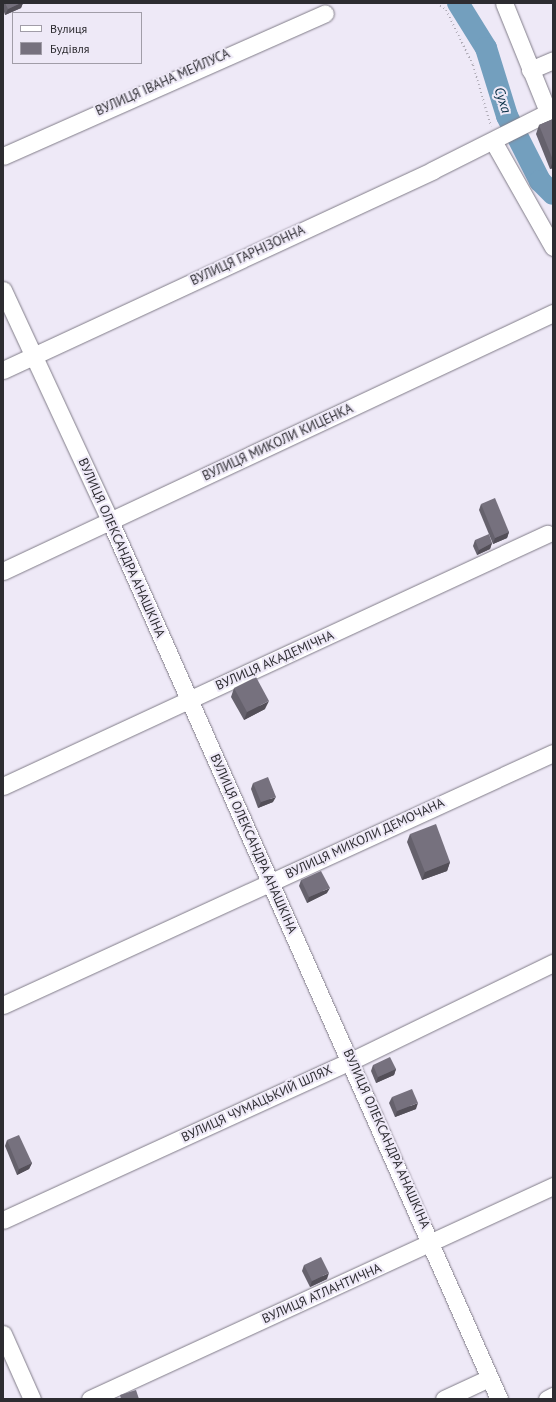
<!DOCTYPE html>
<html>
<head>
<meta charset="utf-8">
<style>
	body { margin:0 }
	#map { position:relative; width:556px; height:1402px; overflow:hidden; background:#eee9f7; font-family:"PT Sans",sans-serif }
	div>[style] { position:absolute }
	.river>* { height:22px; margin:-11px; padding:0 11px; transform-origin:11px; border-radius:11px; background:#739fbe }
	.path>* { height:2px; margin-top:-1px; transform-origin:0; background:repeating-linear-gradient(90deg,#afabb6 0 1px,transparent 0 4px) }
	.roads { filter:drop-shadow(0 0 1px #807c88) drop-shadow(0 0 1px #807c88) }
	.minor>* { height:17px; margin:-8.5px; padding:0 8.5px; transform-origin:8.5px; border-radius:8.5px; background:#fff }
	.wall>* { inset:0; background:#65616c }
	.shaded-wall>* { inset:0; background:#534f58 }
	.building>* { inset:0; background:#76717e }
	span { translate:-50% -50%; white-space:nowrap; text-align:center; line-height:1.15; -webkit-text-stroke:4px #eee9f7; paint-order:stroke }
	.street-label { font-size:13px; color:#2d2c31 }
	.water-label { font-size:14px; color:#0a2f46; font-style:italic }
	.frame { position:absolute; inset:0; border:4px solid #2d2c31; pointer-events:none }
	.legend { position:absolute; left:12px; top:12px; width:130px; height:52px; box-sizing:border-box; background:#eee9f7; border:1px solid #a19da8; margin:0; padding:5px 7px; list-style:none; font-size:12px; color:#2d2c31 }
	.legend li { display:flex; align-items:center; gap:8px; height:20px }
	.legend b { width:20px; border:1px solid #a19da8 }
</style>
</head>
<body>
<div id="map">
	<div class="river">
		<div style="left:458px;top:3px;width:53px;rotate:58.1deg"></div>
		<div style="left:486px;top:48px;width:71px;rotate:72.8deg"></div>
		<div style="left:507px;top:116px;width:73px;rotate:63.1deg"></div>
		<div style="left:540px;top:181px;width:18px;rotate:45deg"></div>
	</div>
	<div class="path">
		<div style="left:437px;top:3px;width:11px;rotate:38deg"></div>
		<div style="left:446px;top:10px;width:61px;rotate:63.9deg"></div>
		<div style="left:473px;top:65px;width:64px;rotate:73.6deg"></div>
	</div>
	<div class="roads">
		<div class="minor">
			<div style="left:504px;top:3px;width:118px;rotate:68deg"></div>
			<div style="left:530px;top:70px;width:25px;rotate:-23deg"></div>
			<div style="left:493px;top:141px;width:122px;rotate:60.5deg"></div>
			<div style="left:3px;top:156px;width:352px;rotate:-23.9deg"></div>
			<div style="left:3px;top:290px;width:255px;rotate:65.1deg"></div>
			<div style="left:110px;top:521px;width:960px;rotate:66.1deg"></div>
			<div style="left:3px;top:370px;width:474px;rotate:-24.9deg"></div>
			<div style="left:433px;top:170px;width:134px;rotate:-26.6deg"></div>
			<div style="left:3px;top:571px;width:608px;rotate:-25.13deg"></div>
			<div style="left:3px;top:786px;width:600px;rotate:-24.86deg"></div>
			<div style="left:3px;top:1005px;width:605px;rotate:-24.62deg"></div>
			<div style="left:3px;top:1220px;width:383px;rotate:-24.6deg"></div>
			<div style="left:351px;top:1061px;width:225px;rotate:-25.9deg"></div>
			<div style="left:3px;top:1334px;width:71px;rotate:66deg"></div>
			<div style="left:90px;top:1399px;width:510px;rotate:-24.7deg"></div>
			<div style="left:444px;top:1399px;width:50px;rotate:-25deg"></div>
			<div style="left:547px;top:1399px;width:7px;rotate:-27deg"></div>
		</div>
	</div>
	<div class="wall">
		<div style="clip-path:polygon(3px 3px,23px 3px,21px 8px,5px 15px,3px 9px)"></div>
		<div style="clip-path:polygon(553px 119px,553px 168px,550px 169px,536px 134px,539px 125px)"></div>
		<div style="clip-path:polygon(481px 504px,509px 532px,507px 538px,493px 544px,479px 510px)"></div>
		<div style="clip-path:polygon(475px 540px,492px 543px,490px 549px,477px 555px,473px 546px)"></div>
		<div style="clip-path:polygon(234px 688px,265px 709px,244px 720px,231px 697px)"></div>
		<div style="clip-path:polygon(253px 783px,273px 802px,258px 808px,251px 789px)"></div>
		<div style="clip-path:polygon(410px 834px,450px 862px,447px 871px,422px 880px,407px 842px)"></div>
		<div style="clip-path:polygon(301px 880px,327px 893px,307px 903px,299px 886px)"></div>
		<div style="clip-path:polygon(373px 1065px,396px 1069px,394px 1075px,376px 1083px,371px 1071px)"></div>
		<div style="clip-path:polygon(392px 1097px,416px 1109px,395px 1117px,389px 1103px)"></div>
		<div style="clip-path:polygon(7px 1140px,32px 1163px,29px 1169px,17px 1175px,5px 1146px)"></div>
		<div style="clip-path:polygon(304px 1265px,327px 1279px,310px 1287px,302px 1271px)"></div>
	</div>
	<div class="shaded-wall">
		<div style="clip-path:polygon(21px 3px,23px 3px,21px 8px,5px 15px,8px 9px)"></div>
		<div style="clip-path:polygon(553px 161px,553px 168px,550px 169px)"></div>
		<div style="clip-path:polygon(509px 532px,507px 538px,493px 544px,495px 538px)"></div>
		<div style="clip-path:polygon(492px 543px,490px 549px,477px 555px,479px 550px)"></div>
		<div style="clip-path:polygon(269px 701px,265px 709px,244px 720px,247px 712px)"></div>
		<div style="clip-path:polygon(276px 797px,273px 802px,258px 808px,261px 802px)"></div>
		<div style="clip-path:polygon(450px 862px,447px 871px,422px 880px,425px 872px)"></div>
		<div style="clip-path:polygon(330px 888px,327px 893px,307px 903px,309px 897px)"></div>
		<div style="clip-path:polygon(396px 1069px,394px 1075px,376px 1083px,378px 1077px)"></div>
		<div style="clip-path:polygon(418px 1103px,416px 1109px,395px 1117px,397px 1111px)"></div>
		<div style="clip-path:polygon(32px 1163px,29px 1169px,17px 1175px,19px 1169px)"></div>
		<div style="clip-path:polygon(329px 1273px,327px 1279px,310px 1287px,312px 1281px)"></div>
	</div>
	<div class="building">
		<div style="clip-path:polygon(5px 3px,21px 3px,8px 9px)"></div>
		<div style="clip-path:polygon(553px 119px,553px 160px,539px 125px)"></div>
		<div style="clip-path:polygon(495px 498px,509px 532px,495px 538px,481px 504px)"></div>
		<div style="clip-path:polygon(489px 534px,492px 543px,479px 550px,475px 540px)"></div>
		<div style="clip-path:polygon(256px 677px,269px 701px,247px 712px,234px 688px)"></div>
		<div style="clip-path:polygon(268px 777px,276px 797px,261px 802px,253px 783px)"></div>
		<div style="clip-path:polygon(436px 824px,450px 862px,425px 872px,410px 834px)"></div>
		<div style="clip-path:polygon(321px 871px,330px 888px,309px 897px,301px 880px)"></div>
		<div style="clip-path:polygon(390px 1057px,396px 1069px,378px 1077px,373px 1065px)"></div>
		<div style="clip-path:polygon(412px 1089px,418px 1103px,397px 1111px,392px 1097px)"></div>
		<div style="clip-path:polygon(19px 1135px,32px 1163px,19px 1169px,7px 1140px)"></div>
		<div style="clip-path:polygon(321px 1257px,329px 1273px,312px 1281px,304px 1265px)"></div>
		<div style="clip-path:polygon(136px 1390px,139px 1399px,121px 1399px,120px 1395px)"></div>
	</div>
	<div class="street-label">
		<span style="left:163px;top:83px;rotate:-24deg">ВУЛИЦЯ ІВАНА МЕЙЛУСА</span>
		<span style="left:248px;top:256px;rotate:-25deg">ВУЛИЦЯ ГАРНІЗОННА</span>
		<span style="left:278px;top:443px;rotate:-25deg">ВУЛИЦЯ МИКОЛИ КИЦЕНКА</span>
		<span style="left:121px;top:548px;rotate:66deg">ВУЛИЦЯ ОЛЕКСАНДРА АНАШКІНА</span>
		<span style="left:275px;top:661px;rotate:-24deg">ВУЛИЦЯ АКАДЕМІЧНА</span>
		<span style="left:365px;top:839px;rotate:-25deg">ВУЛИЦЯ МИКОЛИ ДЕМОЧАНА</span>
		<span style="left:253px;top:844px;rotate:66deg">ВУЛИЦЯ ОЛЕКСАНДРА АНАШКІНА</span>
		<span style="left:257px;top:1104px;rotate:-25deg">ВУЛИЦЯ ЧУМАЦЬКИЙ ШЛЯХ</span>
		<span style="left:386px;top:1139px;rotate:66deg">ВУЛИЦЯ ОЛЕКСАНДРА АНАШКІНА</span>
		<span style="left:322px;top:1294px;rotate:-24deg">ВУЛИЦЯ АТЛАНТИЧНА</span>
	</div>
	<div class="water-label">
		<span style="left:503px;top:100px;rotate:72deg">Суха</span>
	</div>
	<div class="frame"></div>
	<ul class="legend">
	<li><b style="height:5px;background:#fff"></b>Вулиця</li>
	<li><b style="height:11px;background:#76717e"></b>Будівля</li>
	</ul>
</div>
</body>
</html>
